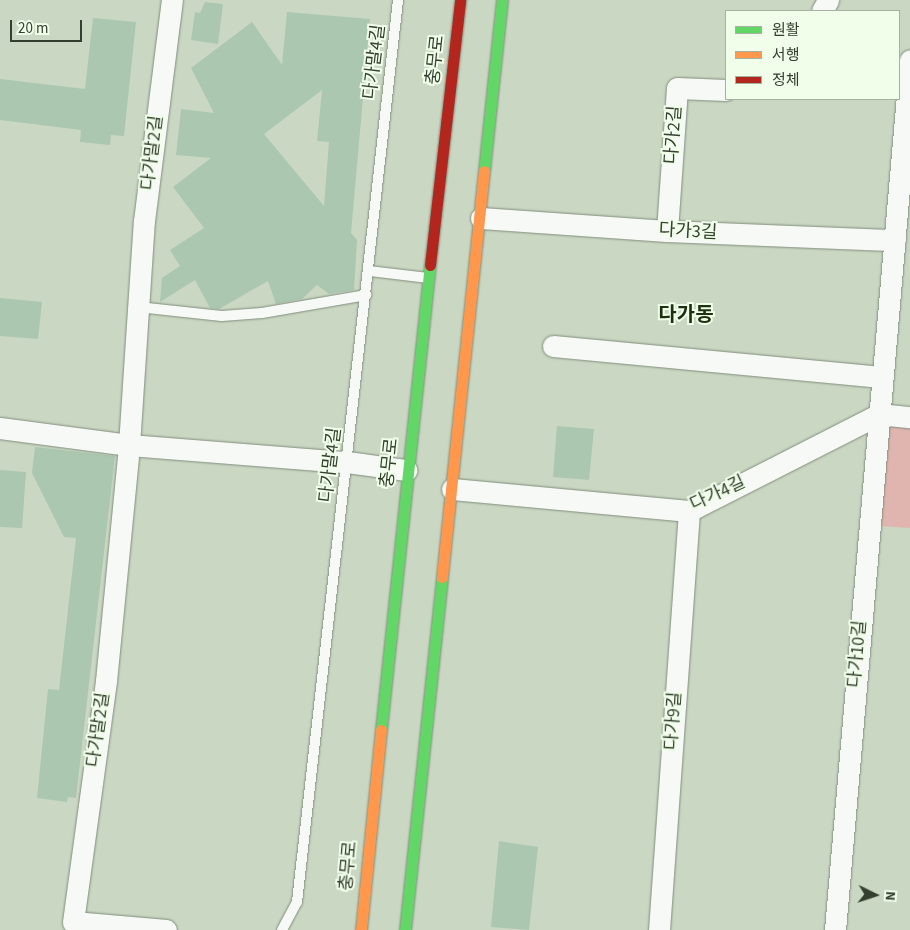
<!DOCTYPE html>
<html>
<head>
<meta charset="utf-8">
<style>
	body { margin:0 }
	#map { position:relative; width:910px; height:930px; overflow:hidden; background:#cad8c3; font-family:"Source Sans 3","Noto Sans KR",sans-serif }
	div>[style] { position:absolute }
	.green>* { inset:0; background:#e0b5af }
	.building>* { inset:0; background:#abc7b0 }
	.roads { filter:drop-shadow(0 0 1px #828d7d) drop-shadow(0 0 1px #828d7d) }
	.lane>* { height:10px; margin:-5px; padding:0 5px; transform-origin:5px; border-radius:5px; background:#f7f9f6 }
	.street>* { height:21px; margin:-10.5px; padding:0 10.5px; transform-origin:10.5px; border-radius:10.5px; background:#f7f9f6 }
	.fast>* { height:11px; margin:-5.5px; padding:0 5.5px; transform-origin:5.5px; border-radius:5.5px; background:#63d668 }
	.slow>* { height:11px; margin:-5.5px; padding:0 5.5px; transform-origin:5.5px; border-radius:5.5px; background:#ff974d }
	.jam>* { height:11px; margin:-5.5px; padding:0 5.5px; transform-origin:5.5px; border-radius:5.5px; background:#b3261e }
	span { translate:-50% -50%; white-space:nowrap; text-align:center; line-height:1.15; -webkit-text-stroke:4px #f0feea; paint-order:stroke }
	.street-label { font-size:18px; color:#353f2f }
	.quarter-label { font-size:20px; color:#1d3111; font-weight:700 }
	.legend { position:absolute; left:725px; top:10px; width:175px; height:90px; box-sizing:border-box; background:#f0feea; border:1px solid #a5b29f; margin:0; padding:6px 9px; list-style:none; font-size:15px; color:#353f2f }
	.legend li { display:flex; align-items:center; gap:10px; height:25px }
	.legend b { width:25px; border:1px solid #a5b29f }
	.north { position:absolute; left:850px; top:870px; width:50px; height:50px; -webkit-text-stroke:4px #f0feea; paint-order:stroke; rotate:94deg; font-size:14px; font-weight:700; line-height:20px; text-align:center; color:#353f2f }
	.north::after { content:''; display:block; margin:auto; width:18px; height:22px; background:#353f2f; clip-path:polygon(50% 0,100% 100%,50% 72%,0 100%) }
	.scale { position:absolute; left:10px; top:20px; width:72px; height:22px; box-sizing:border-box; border:2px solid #353f2f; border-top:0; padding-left:6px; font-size:15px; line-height:18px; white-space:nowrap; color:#353f2f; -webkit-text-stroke:4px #f0feea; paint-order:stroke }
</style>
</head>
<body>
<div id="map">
	<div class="green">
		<div style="clip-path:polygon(898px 420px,910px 421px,910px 528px,877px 526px,882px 434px)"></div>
	</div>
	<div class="building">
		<div style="clip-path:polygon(205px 2px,223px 4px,218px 44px,191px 40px,195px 12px,200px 13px)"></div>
		<div style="clip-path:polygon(evenodd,287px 12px,370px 19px,351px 233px,357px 240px,354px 290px,329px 294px,317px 285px,302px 299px,276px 304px,268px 281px,219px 309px,210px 308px,195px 280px,160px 302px,162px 278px,180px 266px,170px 250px,204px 228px,173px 187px,211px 158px,176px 155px,181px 109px,214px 113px,191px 68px,252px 22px,282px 65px,287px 12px,322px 90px,317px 141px,329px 142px,324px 206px,264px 134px,322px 90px)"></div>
		<div style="clip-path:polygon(93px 18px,136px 22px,124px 136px,111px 135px,110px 145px,80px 142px,81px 130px,0 120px,0 79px,85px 89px)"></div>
		<div style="clip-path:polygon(0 298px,42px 302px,38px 339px,0 336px)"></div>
		<div style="clip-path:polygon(557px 426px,594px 429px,589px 480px,553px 477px)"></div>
		<div style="clip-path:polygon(35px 447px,115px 456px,76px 798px,68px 797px,67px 802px,37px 798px,48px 689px,59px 690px,76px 538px,64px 537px,32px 473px)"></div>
		<div style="clip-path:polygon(0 470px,26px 472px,22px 528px,0 527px)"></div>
		<div style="clip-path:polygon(499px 841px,538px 847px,529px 930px,491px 927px)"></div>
	</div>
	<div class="roads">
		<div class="lane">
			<div style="left:369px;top:271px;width:59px;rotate:6.8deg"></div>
			<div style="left:138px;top:307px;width:84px;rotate:6.1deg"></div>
			<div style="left:222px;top:316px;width:40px;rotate:-4.3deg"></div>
			<div style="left:262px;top:313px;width:106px;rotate:-9.8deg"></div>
			<div style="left:282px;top:930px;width:32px;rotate:-62deg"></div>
			<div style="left:297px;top:902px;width:908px;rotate:-83.61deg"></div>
		</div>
		<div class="street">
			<div style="left:822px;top:11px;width:13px;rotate:-61deg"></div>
			<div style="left:481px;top:218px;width:186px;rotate:4deg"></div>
			<div style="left:667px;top:231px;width:228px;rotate:2.3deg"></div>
			<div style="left:667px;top:231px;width:143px;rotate:-86deg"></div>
			<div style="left:677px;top:88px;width:49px;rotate:2.3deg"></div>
			<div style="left:553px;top:346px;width:330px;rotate:5.4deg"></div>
			<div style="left:0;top:428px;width:130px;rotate:7.5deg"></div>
			<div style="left:129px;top:445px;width:219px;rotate:4.5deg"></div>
			<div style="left:347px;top:462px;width:60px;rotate:7.7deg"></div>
			<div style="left:452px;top:489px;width:238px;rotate:5.3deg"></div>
			<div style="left:689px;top:511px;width:213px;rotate:-27deg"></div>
			<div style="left:879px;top:414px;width:31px;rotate:6deg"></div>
			<div style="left:166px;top:930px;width:93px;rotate:-175.1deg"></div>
			<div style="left:73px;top:922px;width:243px;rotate:-82.2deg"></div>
			<div style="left:106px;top:681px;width:237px;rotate:-84.4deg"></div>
			<div style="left:129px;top:445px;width:225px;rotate:-86.2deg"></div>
			<div style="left:144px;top:221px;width:223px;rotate:-82.8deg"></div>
			<div style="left:659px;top:930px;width:420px;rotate:-85.9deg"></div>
			<div style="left:835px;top:930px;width:873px;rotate:-85.07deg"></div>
		</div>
		<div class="fast">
			<div style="left:484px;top:171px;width:172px;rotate:-84deg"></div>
			<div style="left:381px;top:730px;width:468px;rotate:-84deg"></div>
			<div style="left:405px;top:930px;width:355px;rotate:-84deg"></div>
		</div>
		<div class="slow">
			<div style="left:442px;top:577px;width:408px;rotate:-84.1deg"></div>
			<div style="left:361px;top:930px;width:201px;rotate:-84.3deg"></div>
		</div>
		<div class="jam">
			<div style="left:430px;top:265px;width:267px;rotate:-83.5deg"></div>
		</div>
	</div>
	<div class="street-label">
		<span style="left:436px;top:60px;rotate:-84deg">충무로</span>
		<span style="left:375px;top:62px;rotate:-83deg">다가말4길</span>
		<span style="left:674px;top:135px;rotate:-86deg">다가2길</span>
		<span style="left:153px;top:153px;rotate:-83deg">다가말2길</span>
		<span style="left:688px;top:232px;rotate:3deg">다가3길</span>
		<span style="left:390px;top:463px;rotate:-84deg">충무로</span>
		<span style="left:331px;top:465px;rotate:-83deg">다가말4길</span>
		<span style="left:718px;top:494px;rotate:-25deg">다가4길</span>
		<span style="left:858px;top:654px;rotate:-85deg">다가10길</span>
		<span style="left:674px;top:721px;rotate:-86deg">다가9길</span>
		<span style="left:99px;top:730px;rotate:-82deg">다가말2길</span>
		<span style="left:349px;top:866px;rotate:-85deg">충무로</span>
	</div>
	<div class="quarter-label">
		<span style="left:686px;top:315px">다가동</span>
	</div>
	<ul class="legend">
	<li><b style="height:6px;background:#63d668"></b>원활</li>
	<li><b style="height:6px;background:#ff974d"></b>서행</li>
	<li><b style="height:6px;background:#b3261e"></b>정체</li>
	</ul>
	<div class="north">N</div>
	<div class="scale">20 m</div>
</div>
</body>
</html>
